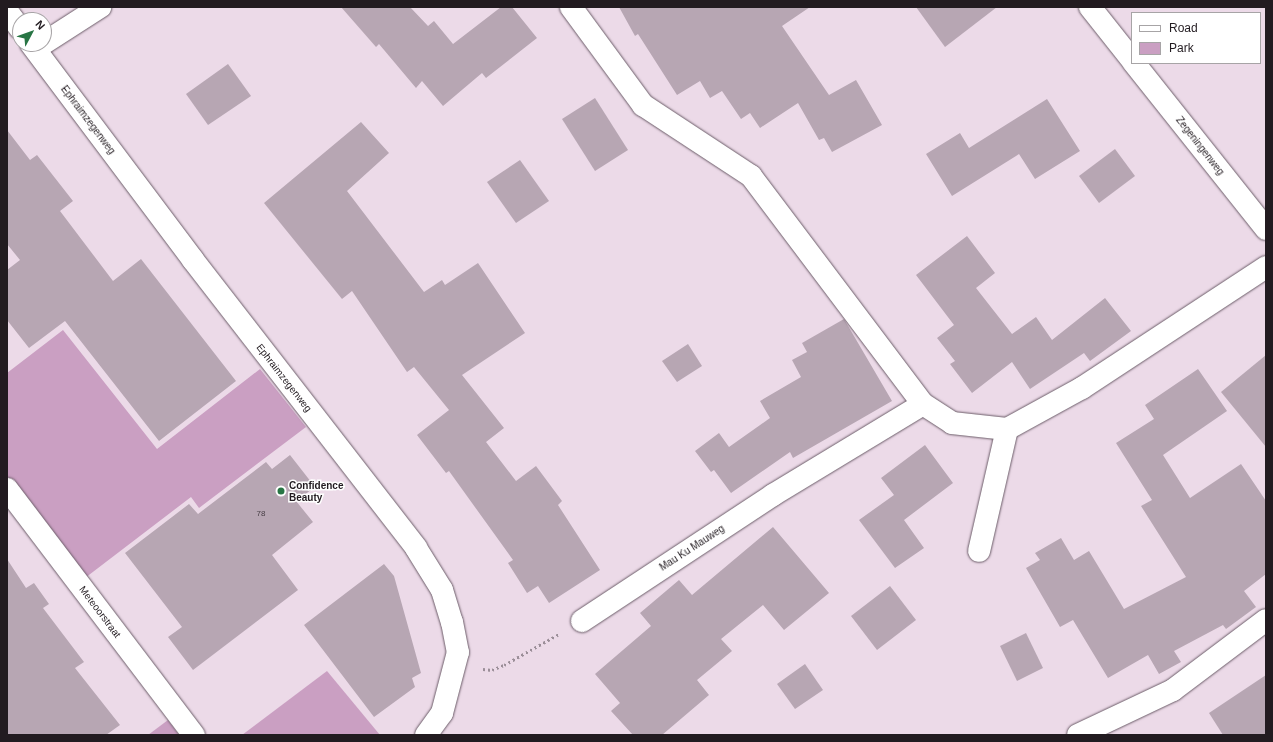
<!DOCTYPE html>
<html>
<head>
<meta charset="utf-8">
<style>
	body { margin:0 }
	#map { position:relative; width:1273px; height:742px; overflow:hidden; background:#ecdae8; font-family:Helvetica,sans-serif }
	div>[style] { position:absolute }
	.green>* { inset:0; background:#ca9fc2 }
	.building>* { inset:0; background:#b7a6b3 }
	.path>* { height:2.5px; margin-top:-1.25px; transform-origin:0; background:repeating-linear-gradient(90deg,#9b8e98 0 2px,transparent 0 5px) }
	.roads { filter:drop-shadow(0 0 1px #6c5d69) drop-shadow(0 0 1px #6c5d69) }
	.minor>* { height:22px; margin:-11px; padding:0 11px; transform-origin:11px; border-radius:11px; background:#fff }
	.dots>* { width:11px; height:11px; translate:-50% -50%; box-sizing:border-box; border:2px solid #fff; border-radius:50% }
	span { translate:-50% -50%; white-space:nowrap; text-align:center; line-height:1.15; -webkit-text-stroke:3px #fff; paint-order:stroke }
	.number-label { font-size:8px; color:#473e45 }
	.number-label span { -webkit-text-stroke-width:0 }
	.street-label { font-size:10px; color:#221b20 }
	.poi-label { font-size:10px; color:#221b20; font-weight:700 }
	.left { translate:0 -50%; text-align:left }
	.frame { position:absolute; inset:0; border:8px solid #221b20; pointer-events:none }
	.legend { position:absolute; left:1131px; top:12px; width:130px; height:52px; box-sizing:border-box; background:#fff; border:1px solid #a7a4a6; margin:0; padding:5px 7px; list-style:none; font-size:12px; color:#221b20 }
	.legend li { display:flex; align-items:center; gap:8px; height:20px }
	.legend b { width:20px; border:1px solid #a7a4a6 }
	.north { position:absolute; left:12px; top:12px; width:40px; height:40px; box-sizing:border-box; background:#fff; border:1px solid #a7a4a6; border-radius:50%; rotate:49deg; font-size:11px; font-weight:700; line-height:16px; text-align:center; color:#221b20 }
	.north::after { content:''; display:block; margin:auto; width:14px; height:18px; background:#287544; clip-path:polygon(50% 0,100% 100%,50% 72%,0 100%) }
</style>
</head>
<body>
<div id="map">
	<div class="green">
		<div style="clip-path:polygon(63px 330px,157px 449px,260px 369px,306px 427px,199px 508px,191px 497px,85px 578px,7px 476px,7px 373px)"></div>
		<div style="clip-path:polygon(327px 671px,380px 735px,242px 735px)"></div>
		<div style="clip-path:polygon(168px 720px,179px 735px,148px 735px)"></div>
	</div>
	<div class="building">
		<div style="clip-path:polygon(341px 7px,410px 7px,428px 26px,434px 21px,453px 44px,501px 7px,512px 7px,537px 38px,486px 78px,482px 73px,443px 106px,422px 81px,416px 88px,379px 44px,376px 47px)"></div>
		<div style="clip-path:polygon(619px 7px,810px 7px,782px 26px,829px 95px,856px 80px,882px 125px,832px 152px,824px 138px,819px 140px,798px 103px,760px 128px,750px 113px,741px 119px,722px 91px,710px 98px,700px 81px,677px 95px,638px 34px,635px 36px)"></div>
		<div style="clip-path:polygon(916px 7px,997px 7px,945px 47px)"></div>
		<div style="clip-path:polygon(228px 64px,251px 96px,208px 125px,186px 94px)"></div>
		<div style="clip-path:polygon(595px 98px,628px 150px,595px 171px,562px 119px)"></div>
		<div style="clip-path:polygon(1047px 99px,1080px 151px,1035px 179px,1019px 154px,952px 196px,926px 154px,960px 133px,969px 148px)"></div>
		<div style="clip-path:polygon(361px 122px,389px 153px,347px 191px,424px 292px,442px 280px,445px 285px,478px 263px,525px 333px,462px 375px,504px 428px,486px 442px,516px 481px,536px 466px,562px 501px,558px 505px,600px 570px,549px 603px,538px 586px,527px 593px,508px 563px,513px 560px,449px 471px,446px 473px,417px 435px,449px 410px,414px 367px,407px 372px,352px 291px,342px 299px,264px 203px)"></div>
		<div style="clip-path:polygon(7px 130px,30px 160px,37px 155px,73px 201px,60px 211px,113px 281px,141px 259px,236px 381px,159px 441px,65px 321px,29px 348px,7px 320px,7px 270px,20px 260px,7px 244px)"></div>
		<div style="clip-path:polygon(1115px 149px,1135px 176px,1099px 203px,1079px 176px)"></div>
		<div style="clip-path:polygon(520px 160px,549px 201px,516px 223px,487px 182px)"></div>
		<div style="clip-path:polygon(967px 236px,995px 273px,976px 288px,1012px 334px,1036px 317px,1052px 340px,1105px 298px,1131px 331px,1090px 361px,1084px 353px,1030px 389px,1012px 362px,972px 393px,950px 364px,955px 361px,937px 338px,954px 325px,916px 275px)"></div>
		<div style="clip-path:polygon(844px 319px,892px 401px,793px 458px,790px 452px,731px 493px,714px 470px,711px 472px,695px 451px,719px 433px,729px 447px,770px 418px,760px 401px,801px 377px,792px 360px,807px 352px,802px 343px)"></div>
		<div style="clip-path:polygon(688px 344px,702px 366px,677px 382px,662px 361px)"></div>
		<div style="clip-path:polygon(1266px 355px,1266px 447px,1221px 392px)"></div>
		<div style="clip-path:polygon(1198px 369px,1227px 411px,1163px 455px,1190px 498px,1241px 464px,1266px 501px,1266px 574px,1244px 591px,1256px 607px,1226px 629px,1223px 625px,1174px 651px,1181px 662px,1159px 674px,1148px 655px,1108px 678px,1073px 620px,1060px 627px,1026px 568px,1040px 560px,1035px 553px,1061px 538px,1074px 560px,1089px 551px,1124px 609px,1186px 577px,1141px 506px,1152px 500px,1116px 443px,1154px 419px,1145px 405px)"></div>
		<div style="clip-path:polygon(925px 445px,953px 483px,904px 520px,924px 548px,895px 568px,859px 520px,894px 495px,881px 478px)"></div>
		<div style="clip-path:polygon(290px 455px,315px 487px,296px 501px,313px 522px,272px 555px,298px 590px,193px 670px,168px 637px,182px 627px,125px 553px,189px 504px,198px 514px,266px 462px,272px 469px)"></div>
		<div style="clip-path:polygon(773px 527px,829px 593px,784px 630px,763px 605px,721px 639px,732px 651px,697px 680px,709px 695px,662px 735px,633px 735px,611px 711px,620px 703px,595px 674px,651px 626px,640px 613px,679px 580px,692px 595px)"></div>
		<div style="clip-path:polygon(7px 559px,26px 588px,34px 583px,49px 604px,43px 608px,84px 662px,75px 668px,120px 725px,106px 735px,7px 735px)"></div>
		<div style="clip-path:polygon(384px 564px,394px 576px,421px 673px,412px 678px,415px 687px,374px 717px,304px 625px)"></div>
		<div style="clip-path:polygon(890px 586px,916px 620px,877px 650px,851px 616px)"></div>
		<div style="clip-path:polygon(1026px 633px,1043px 668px,1017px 681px,1000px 646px)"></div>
		<div style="clip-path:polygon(805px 664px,823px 690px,795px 709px,777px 684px)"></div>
		<div style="clip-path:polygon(1266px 675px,1266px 735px,1223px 735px,1209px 713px)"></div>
	</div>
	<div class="path">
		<div style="left:483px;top:669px;width:9px;rotate:6deg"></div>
		<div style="left:492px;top:670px;width:13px;rotate:-23deg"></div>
		<div style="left:504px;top:665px;width:63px;rotate:-29.4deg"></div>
	</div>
	<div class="roads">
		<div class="minor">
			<div style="left:571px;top:7px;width:122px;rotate:53.7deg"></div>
			<div style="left:643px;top:105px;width:129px;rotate:33.3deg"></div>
			<div style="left:751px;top:176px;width:286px;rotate:53deg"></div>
			<div style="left:923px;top:404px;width:35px;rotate:33deg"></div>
			<div style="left:952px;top:423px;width:55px;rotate:6.2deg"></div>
			<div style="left:1007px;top:429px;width:125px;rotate:102.9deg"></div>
			<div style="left:1090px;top:7px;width:68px;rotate:51.6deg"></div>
			<div style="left:7px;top:11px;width:21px;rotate:53deg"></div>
			<div style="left:44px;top:43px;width:67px;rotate:-32.7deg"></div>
			<div style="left:31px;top:44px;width:270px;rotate:53.1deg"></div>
			<div style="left:193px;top:260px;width:364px;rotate:52.2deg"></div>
			<div style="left:416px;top:548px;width:49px;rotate:58.2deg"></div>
			<div style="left:442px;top:590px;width:34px;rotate:73deg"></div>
			<div style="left:452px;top:622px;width:31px;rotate:79deg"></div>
			<div style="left:458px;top:652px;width:63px;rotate:104.7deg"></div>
			<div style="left:442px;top:713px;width:27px;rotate:126deg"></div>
			<div style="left:1134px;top:63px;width:212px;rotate:51.5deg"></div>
			<div style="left:1007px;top:429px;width:85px;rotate:-28.7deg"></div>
			<div style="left:1082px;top:388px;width:220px;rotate:-33.3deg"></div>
			<div style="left:7px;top:489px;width:309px;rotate:52.8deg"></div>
			<div style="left:582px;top:621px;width:229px;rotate:-33.4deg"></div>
			<div style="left:773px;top:495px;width:175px;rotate:-31.2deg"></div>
			<div style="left:1078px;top:735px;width:105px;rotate:-25.3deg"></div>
			<div style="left:1173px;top:690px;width:116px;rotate:-37deg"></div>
		</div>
	</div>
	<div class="dots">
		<div style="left:281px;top:491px;background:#287544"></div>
	</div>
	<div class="number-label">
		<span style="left:261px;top:514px">78</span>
	</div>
	<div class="street-label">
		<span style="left:88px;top:120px;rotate:53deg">Ephraimzegenweg</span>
		<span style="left:1200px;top:146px;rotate:52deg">Zegeningenweg</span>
		<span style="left:284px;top:378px;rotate:52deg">Ephraimzegenweg</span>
		<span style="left:692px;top:548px;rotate:-33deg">Mau Ku Mauweg</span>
		<span style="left:100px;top:612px;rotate:53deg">Meteoorstraat</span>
	</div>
	<div class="poi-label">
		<span class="left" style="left:289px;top:491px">Confidence<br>Beauty</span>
	</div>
	<div class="frame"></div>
	<ul class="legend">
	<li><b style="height:5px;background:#fff"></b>Road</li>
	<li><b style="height:11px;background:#ca9fc2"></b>Park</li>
	</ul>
	<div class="north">N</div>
</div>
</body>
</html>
